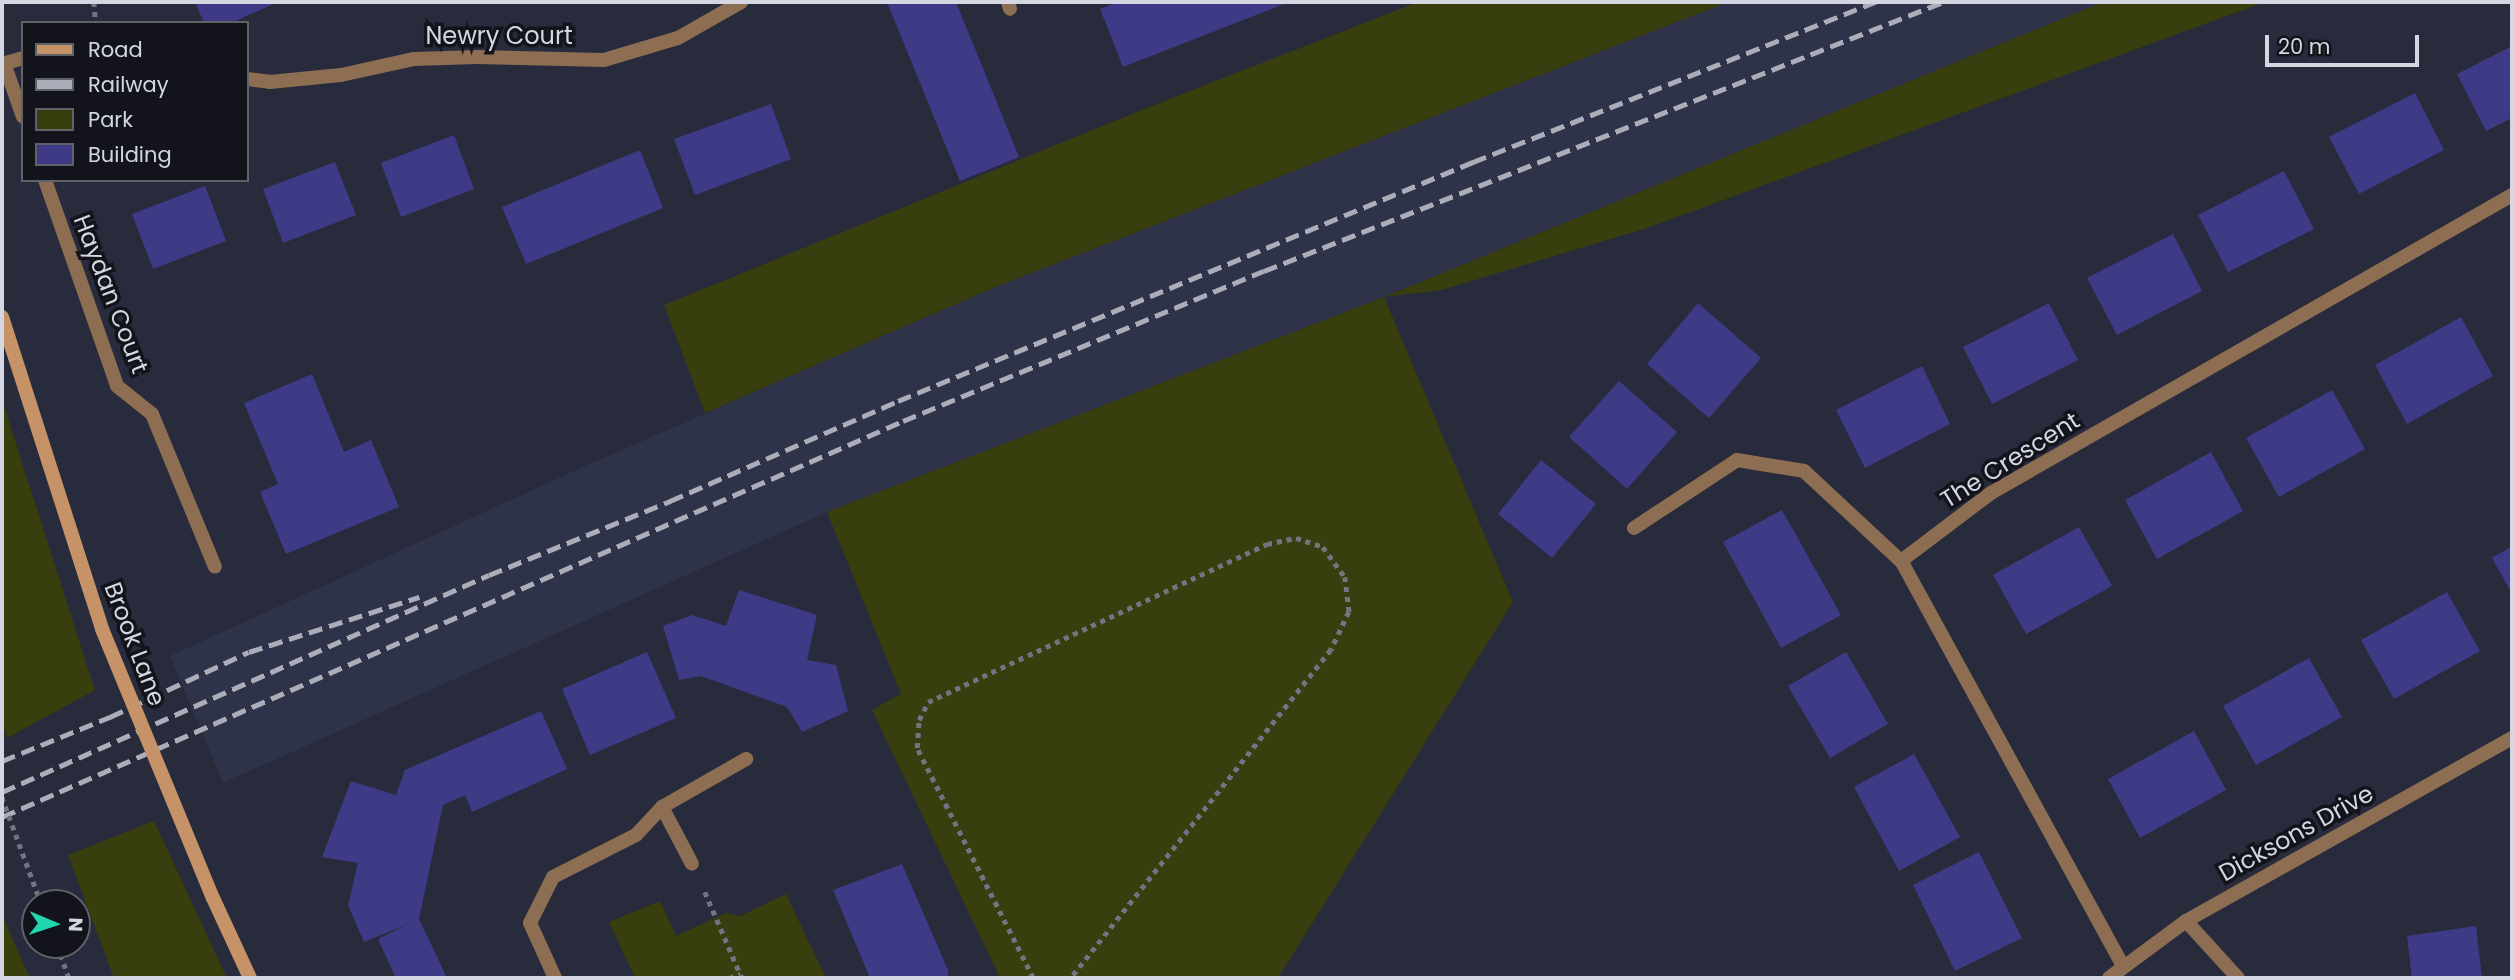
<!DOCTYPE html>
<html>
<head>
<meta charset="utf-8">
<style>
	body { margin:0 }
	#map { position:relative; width:2514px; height:980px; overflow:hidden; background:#282b3b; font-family:Poppins,sans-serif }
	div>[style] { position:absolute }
	.built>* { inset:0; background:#2f3349 }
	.green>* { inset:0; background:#383e0d }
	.building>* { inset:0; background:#3f3a86 }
	.path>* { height:4.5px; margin-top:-2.25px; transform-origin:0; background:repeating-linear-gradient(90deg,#717481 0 5px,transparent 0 10px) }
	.lane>* { height:14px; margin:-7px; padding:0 7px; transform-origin:7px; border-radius:7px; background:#8d6e53 }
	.street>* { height:14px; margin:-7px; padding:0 7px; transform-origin:7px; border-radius:7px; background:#8d6e53 }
	.secondary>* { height:14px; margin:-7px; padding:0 7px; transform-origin:7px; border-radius:7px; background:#c59367 }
	.rail>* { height:5px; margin-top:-2.5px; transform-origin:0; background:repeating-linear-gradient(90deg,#abaeb9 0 14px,transparent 0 21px) }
	.path-bridge>* { height:4.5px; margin-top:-2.25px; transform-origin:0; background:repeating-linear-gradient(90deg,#717481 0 5px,transparent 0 10px) }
	.secondary-bridge>* { height:14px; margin:-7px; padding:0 7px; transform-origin:7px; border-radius:7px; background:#c59367 }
	span { translate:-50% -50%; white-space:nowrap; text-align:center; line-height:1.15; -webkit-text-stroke:7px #13141b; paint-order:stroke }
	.street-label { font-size:24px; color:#d4d7e1 }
	.frame { position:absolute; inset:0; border:4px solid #d4d7e1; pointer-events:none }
	.legend { position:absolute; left:21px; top:21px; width:228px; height:161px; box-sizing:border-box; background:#13141b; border:2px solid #60626a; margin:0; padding:9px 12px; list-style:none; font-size:21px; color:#d4d7e1 }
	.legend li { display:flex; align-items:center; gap:14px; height:35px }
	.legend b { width:35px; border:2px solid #60626a }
	.north { position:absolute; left:21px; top:889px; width:70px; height:70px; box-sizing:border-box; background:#13141b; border:2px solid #60626a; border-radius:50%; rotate:92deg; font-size:19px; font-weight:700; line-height:28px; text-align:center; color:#d4d7e1 }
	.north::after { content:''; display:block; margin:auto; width:24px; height:32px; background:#21d5af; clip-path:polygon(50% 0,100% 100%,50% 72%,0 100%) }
	.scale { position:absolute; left:2265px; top:35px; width:154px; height:32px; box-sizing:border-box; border:4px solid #d4d7e1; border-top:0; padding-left:9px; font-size:21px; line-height:24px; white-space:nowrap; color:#d4d7e1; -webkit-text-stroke:5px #13141b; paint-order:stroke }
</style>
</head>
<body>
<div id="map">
	<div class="built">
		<div style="clip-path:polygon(1728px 2px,2103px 2px,1384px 297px,827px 512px,223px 783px,170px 656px,585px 466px,993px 288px)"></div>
	</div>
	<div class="green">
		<div style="clip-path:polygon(1418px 2px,1728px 2px,993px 288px,705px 413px,664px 305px,1139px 111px)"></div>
		<div style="clip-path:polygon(2103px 2px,2265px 2px,1647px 228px,1442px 290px,1384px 297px,1513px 602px,1278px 978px,1000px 978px,872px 710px,901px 694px,827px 512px,1384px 297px)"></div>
		<div style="clip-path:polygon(2px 400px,95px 690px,7px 738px,2px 724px)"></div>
		<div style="clip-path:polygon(154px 821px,227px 978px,114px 978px,68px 855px)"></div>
		<div style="clip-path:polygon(786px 894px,826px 978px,635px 978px,609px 922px,660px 901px,676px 936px,726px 913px,740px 916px)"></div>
		<div style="clip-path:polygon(2px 915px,30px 978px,2px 978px)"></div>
	</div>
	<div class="building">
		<div style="clip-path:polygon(195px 2px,278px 2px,231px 23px,204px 23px)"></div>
		<div style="clip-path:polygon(887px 2px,956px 2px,1019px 157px,960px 181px)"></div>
		<div style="clip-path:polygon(1118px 2px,1289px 2px,1123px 67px,1100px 9px)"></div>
		<div style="clip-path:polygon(2512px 46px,2512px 118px,2486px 131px,2457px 74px)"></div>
		<div style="clip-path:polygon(2415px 93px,2444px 150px,2359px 194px,2329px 137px)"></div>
		<div style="clip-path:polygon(771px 104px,791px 159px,695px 195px,674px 139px)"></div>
		<div style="clip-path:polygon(454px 135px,474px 189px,401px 217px,381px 163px)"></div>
		<div style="clip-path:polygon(640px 150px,663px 208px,526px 264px,502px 207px)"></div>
		<div style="clip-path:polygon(335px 162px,356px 215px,283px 243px,263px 189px)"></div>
		<div style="clip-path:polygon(2284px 171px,2314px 229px,2228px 272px,2198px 215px)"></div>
		<div style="clip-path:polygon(205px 186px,226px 241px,153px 269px,132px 214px)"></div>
		<div style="clip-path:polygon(2173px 234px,2202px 291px,2117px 335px,2087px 278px)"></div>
		<div style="clip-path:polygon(1698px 303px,1761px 358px,1709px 418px,1647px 364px)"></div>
		<div style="clip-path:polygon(2049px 303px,2078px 360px,1992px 404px,1963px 347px)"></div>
		<div style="clip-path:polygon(2461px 317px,2493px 376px,2407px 424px,2375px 365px)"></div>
		<div style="clip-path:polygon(1922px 366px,1950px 424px,1865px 468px,1836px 410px)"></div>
		<div style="clip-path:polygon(312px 374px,344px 452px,371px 440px,399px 507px,286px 554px,260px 492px,278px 484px,244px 403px)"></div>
		<div style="clip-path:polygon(1619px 381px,1677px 432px,1627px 489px,1569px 437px)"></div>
		<div style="clip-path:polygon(2332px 390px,2365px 449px,2279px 497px,2246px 438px)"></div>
		<div style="clip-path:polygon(2211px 452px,2243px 511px,2157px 559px,2125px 500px)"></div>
		<div style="clip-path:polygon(1541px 460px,1596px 504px,1552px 558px,1498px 514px)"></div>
		<div style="clip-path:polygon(1782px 510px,1841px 615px,1781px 648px,1723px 542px)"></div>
		<div style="clip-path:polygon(2079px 527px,2112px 586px,2026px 634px,1993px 575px)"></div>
		<div style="clip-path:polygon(2512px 546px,2512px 594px,2492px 558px)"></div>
		<div style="clip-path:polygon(739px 590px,817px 615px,807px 660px,836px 665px,848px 711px,802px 732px,787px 707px,701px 676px,679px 680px,663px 626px,692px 615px,726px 626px)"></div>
		<div style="clip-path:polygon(2447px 592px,2480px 651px,2394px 699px,2361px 640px)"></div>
		<div style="clip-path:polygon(647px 652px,676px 718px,590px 755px,562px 689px)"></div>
		<div style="clip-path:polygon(1846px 652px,1888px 724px,1830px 758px,1788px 686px)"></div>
		<div style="clip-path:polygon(2309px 658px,2342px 717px,2256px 765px,2223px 706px)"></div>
		<div style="clip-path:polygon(541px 711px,567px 769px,472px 812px,465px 795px,443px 805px,419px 919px,447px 978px,396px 978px,378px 939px,408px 924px,364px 942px,348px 905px,358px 863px,322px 857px,351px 781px,396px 795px,405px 770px)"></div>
		<div style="clip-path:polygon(2194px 731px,2226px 790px,2140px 838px,2108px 779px)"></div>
		<div style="clip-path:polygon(1914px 754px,1960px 837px,1899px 871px,1854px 787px)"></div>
		<div style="clip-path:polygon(1979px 852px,2022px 938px,1955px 971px,1913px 885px)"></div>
		<div style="clip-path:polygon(902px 864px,948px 970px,948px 978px,870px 978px,833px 890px)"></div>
		<div style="clip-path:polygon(2476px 926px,2482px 978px,2412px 978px,2407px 936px)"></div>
	</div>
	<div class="path">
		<div style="left:94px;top:2px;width:21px;rotate:85deg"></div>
		<div style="left:705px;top:892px;width:94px;rotate:66.7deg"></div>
		<div style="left:57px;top:945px;width:35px;rotate:70deg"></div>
		<div style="left:729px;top:978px;width:12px;rotate:-20deg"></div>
		<div style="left:1033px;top:978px;width:258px;rotate:-116.8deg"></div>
		<div style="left:917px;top:748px;width:28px;rotate:-86deg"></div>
		<div style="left:919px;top:720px;width:20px;rotate:-63deg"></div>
		<div style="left:928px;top:702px;width:374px;rotate:-25deg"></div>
		<div style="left:1267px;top:544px;width:30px;rotate:-12deg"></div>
		<div style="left:1296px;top:538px;width:28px;rotate:18deg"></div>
		<div style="left:1323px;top:547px;width:37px;rotate:54deg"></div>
		<div style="left:1345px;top:577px;width:35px;rotate:83deg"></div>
		<div style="left:1349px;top:612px;width:42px;rotate:115.3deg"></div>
		<div style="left:1331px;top:650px;width:419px;rotate:128.4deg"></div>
	</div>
	<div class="lane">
		<div style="left:1008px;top:2px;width:7px;rotate:74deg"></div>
	</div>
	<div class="street">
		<div style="left:4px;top:63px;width:57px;rotate:70.6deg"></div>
		<div style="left:2px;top:64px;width:22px;rotate:-16deg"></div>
		<div style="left:247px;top:79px;width:23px;rotate:7deg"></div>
		<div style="left:270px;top:82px;width:71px;rotate:-5.6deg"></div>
		<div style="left:341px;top:75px;width:75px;rotate:-12.4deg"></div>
		<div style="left:414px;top:59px;width:62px;rotate:-1.8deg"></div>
		<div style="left:476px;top:57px;width:128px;rotate:1.3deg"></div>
		<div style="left:604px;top:60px;width:77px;rotate:-16.6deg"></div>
		<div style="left:678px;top:38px;width:73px;rotate:-29.7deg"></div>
		<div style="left:45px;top:180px;width:218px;rotate:70.7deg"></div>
		<div style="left:117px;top:386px;width:45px;rotate:38.7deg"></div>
		<div style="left:152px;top:414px;width:165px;rotate:67.6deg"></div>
		<div style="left:1634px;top:528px;width:123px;rotate:-33.4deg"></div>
		<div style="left:1737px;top:460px;width:68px;rotate:9.3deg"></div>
		<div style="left:1804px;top:471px;width:132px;rotate:42.9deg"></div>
		<div style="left:662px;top:807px;width:64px;rotate:62.2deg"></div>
		<div style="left:2186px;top:921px;width:77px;rotate:47.6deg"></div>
		<div style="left:2123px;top:966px;width:462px;rotate:-118.7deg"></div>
		<div style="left:1901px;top:561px;width:113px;rotate:-37.1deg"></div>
		<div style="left:1991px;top:493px;width:600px;rotate:-29.77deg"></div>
		<div style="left:555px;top:978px;width:60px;rotate:-114.4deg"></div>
		<div style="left:530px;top:923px;width:51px;rotate:-63.4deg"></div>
		<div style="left:553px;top:877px;width:93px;rotate:-26.8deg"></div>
		<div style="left:636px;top:835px;width:38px;rotate:-47deg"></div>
		<div style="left:662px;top:807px;width:97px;rotate:-29.7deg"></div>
		<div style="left:2109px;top:978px;width:96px;rotate:-36.5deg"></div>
		<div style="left:2186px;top:921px;width:374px;rotate:-29.3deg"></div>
	</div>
	<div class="secondary">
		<div style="left:2px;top:317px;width:328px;rotate:72.2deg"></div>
		<div style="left:213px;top:898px;width:88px;rotate:65.2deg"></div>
	</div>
	<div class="rail">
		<div style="left:2px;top:761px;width:117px;rotate:-22.2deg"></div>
		<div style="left:110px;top:717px;width:153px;rotate:-25.1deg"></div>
		<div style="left:249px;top:652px;width:179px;rotate:-17.9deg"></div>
		<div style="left:2px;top:792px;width:533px;rotate:-24.02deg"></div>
		<div style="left:489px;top:575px;width:196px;rotate:-22.2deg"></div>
		<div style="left:670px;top:501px;width:249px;rotate:-23.7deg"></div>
		<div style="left:898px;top:401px;width:623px;rotate:-22.57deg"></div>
		<div style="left:1473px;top:162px;width:434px;rotate:-21.7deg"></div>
		<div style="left:2px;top:817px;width:984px;rotate:-23.73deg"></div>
		<div style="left:903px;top:421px;width:391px;rotate:-22.6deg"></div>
		<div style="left:1264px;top:271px;width:730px;rotate:-21.61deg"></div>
	</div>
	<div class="path-bridge">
		<div style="left:2px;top:797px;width:113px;rotate:69.8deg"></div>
	</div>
	<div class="secondary-bridge">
		<div style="left:102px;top:629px;width:291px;rotate:67.6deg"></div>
	</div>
	<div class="street-label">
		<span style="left:499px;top:36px">Newry Court</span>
		<span style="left:111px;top:294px;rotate:69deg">Haydan Court</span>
		<span style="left:2010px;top:460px;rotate:-32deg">The Crescent</span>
		<span style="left:135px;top:644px;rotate:69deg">Brook Lane</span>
		<span style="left:2296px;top:833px;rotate:-29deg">Dicksons Drive</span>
	</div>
	<div class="frame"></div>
	<ul class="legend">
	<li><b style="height:9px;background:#c59367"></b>Road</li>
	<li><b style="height:9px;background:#abaeb9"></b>Railway</li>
	<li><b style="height:19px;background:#383e0d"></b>Park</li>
	<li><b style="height:19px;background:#3f3a86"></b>Building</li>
	</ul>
	<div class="north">N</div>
	<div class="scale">20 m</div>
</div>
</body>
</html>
